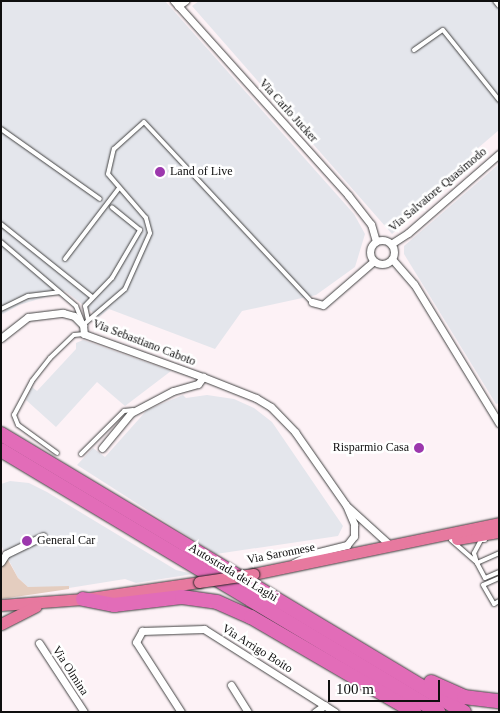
<!DOCTYPE html>
<html>
<head>
<meta charset="utf-8">
<style>
	body { margin:0 }
	#map { position:relative; width:500px; height:713px; overflow:hidden; background:#fdf2f6; font-family:"Times New Roman",serif }
	div>[style] { position:absolute }
	.industrial>* { inset:0; background:#e4e6ec }
	.green>* { inset:0; background:#e4cdbf }
	.roads { filter:drop-shadow(0 0 1px #424242) drop-shadow(0 0 1px #424242) }
	.lane>* { height:4px; margin:-2px; padding:0 2px; transform-origin:2px; border-radius:2px; background:#fff }
	.street>* { height:7px; margin:-3.5px; padding:0 3.5px; transform-origin:3.5px; border-radius:3.5px; background:#fff }
	.street>.ring { margin:-3.5px; padding:0; box-sizing:content-box; background:none; border:7px solid #fff; border-radius:50% }
	.primary>* { height:11px; margin:-5.5px; padding:0 5.5px; transform-origin:5.5px; border-radius:5.5px; background:#e7799f }
	.highway>* { height:14px; margin:-7px; padding:0 7px; transform-origin:7px; border-radius:7px; background:#e26cb8 }
	.bridges { filter:drop-shadow(0 0 1px #202020) drop-shadow(0 0 1px #202020) }
	.primary-bridge>* { height:11px; margin:-5.5px; padding:0 5.5px; transform-origin:5.5px; border-radius:5.5px; background:#e7799f }
	.dots>* { width:14px; height:14px; translate:-50% -50%; box-sizing:border-box; border:2px solid #fff; border-radius:50% }
	span { translate:-50% -50%; white-space:nowrap; text-align:center; line-height:1.15; -webkit-text-stroke:5px #fff; paint-order:stroke }
	.street-label { font-size:12px; color:#0f0f0f }
	.poi-label { font-size:12px; color:#0f0f0f }
	.left { translate:0 -50%; text-align:left }
	.right { translate:-100% -50%; text-align:right }
	.frame { position:absolute; inset:0; border:2px solid #0f0f0f; pointer-events:none }
	.scale { position:absolute; left:328px; top:680px; width:112px; height:22px; box-sizing:border-box; border:2px solid #0f0f0f; border-top:0; padding-left:6px; font-size:15px; line-height:18px; white-space:nowrap; color:#0f0f0f; -webkit-text-stroke:4px #fff; paint-order:stroke }
</style>
</head>
<body>
<div id="map">
	<div class="industrial">
		<div style="clip-path:polygon(1px 1px,165px 1px,354px 214px,365px 234px,355px 267px,316px 295px,242px 311px,215px 349px,109px 309px,99px 317px,65px 291px,19px 305px,1px 315px)"></div>
		<div style="clip-path:polygon(199px 1px,499px 1px,499px 130px,471px 154px,475px 161px,392px 234px,192px 6px)"></div>
		<div style="clip-path:polygon(499px 164px,499px 403px,496px 404px,404px 254px,404px 246px)"></div>
		<div style="clip-path:polygon(83px 340px,171px 371px,125px 406px,97px 382px,56px 427px,26px 400px,32px 387px,37px 391px,76px 349px,76px 343px)"></div>
		<div style="clip-path:polygon(183px 395px,186px 398px,207px 395px,234px 399px,254px 408px,272px 422px,343px 526px,338px 536px,216px 554px,77px 465px,93px 448px,105px 457px,147px 410px)"></div>
		<div style="clip-path:polygon(10px 481px,29px 483px,47px 492px,176px 570px,193px 574px,136px 583px,125px 579px,69px 588px,28px 587px,18px 578px,1px 545px,1px 484px)"></div>
	</div>
	<div class="green">
		<div style="clip-path:polygon(7px 558px,18px 578px,28px 587px,69px 586px,69px 589px,1px 599px,1px 567px)"></div>
	</div>
	<div class="roads">
		<div class="lane">
			<div style="left:495px;top:1px;width:6px;rotate:51deg"></div>
			<div style="left:414px;top:50px;width:35px;rotate:-35deg"></div>
			<div style="left:443px;top:30px;width:90px;rotate:51.3deg"></div>
			<div style="left:1px;top:129px;width:121px;rotate:35.3deg"></div>
			<div style="left:1px;top:224px;width:117px;rotate:38.7deg"></div>
			<div style="left:1px;top:242px;width:99px;rotate:40.5deg"></div>
			<div style="left:76px;top:306px;width:18px;rotate:68deg"></div>
			<div style="left:65px;top:259px;width:89px;rotate:-52.7deg"></div>
			<div style="left:1px;top:309px;width:30px;rotate:-26deg"></div>
			<div style="left:28px;top:296px;width:31px;rotate:-7deg"></div>
			<div style="left:88px;top:320px;width:14px;rotate:-102deg"></div>
			<div style="left:85px;top:306px;width:39px;rotate:-46deg"></div>
			<div style="left:112px;top:278px;width:56px;rotate:-59.7deg"></div>
			<div style="left:140px;top:230px;width:36px;rotate:-141deg"></div>
			<div style="left:83px;top:325px;width:55px;rotate:-40.6deg"></div>
			<div style="left:125px;top:289px;width:61px;rotate:-65.9deg"></div>
			<div style="left:150px;top:233px;width:16px;rotate:-105deg"></div>
			<div style="left:146px;top:218px;width:58px;rotate:-130.8deg"></div>
			<div style="left:108px;top:174px;width:26px;rotate:-77deg"></div>
			<div style="left:114px;top:149px;width:40px;rotate:-42deg"></div>
			<div style="left:144px;top:122px;width:246px;rotate:47deg"></div>
			<div style="left:57px;top:453px;width:48px;rotate:-144.3deg"></div>
			<div style="left:18px;top:425px;width:11px;rotate:-112deg"></div>
			<div style="left:14px;top:415px;width:38px;rotate:-62deg"></div>
			<div style="left:32px;top:381px;width:29px;rotate:-52deg"></div>
			<div style="left:50px;top:358px;width:33px;rotate:-44deg"></div>
			<div style="left:74px;top:335px;width:10px;rotate:-6deg"></div>
			<div style="left:81px;top:454px;width:61px;rotate:-45deg"></div>
			<div style="left:124px;top:411px;width:9px;rotate:-6deg"></div>
			<div style="left:451px;top:540px;width:35px;rotate:41deg"></div>
			<div style="left:485px;top:540px;width:4px;rotate:180deg"></div>
			<div style="left:481px;top:540px;width:15px;rotate:118deg"></div>
			<div style="left:474px;top:553px;width:10px;rotate:73deg"></div>
			<div style="left:477px;top:563px;width:17px;rotate:62deg"></div>
			<div style="left:485px;top:578px;width:15px;rotate:-23deg"></div>
			<div style="left:477px;top:563px;width:24px;rotate:-24deg"></div>
			<div style="left:499px;top:578px;width:17px;rotate:156deg"></div>
			<div style="left:483px;top:585px;width:22px;rotate:60deg"></div>
			<div style="left:494px;top:604px;width:6px;rotate:-31deg"></div>
		</div>
		<div class="street">
			<div style="left:174px;top:1px;width:261px;rotate:48.1deg"></div>
			<div style="left:348px;top:195px;width:37px;rotate:52deg"></div>
			<div style="left:371px;top:224px;width:18px;rotate:74deg"></div>
			<div style="left:178px;top:6px;width:9px;rotate:-36deg"></div>
			<div class="ring" style="left:370px;top:240px;width:17px;height:17px"></div>
			<div style="left:391px;top:244px;width:20px;rotate:-33deg"></div>
			<div style="left:408px;top:233px;width:121px;rotate:-41deg"></div>
			<div style="left:392px;top:259px;width:33px;rotate:49deg"></div>
			<div style="left:414px;top:284px;width:163px;rotate:58.6deg"></div>
			<div style="left:312px;top:302px;width:11px;rotate:15deg"></div>
			<div style="left:323px;top:305px;width:67px;rotate:-40.8deg"></div>
			<div style="left:1px;top:338px;width:34px;rotate:-38deg"></div>
			<div style="left:28px;top:317px;width:35px;rotate:-7deg"></div>
			<div style="left:63px;top:313px;width:11px;rotate:15deg"></div>
			<div style="left:74px;top:316px;width:13px;rotate:45deg"></div>
			<div style="left:83px;top:325px;width:9px;rotate:84deg"></div>
			<div style="left:84px;top:334px;width:127px;rotate:19.9deg"></div>
			<div style="left:102px;top:448px;width:45px;rotate:-50.4deg"></div>
			<div style="left:131px;top:413px;width:47px;rotate:-27.6deg"></div>
			<div style="left:173px;top:391px;width:26px;rotate:-16deg"></div>
			<div style="left:198px;top:384px;width:9px;rotate:-54deg"></div>
			<div style="left:203px;top:377px;width:57px;rotate:21.6deg"></div>
			<div style="left:256px;top:398px;width:17px;rotate:31deg"></div>
			<div style="left:271px;top:407px;width:35px;rotate:46deg"></div>
			<div style="left:295px;top:432px;width:89px;rotate:55.1deg"></div>
			<div style="left:346px;top:505px;width:21px;rotate:67deg"></div>
			<div style="left:354px;top:524px;width:12px;rotate:90deg"></div>
			<div style="left:354px;top:536px;width:11px;rotate:128deg"></div>
			<div style="left:347px;top:545px;width:37px;rotate:166deg"></div>
			<div style="left:311px;top:554px;width:20px;rotate:153deg"></div>
			<div style="left:348px;top:507px;width:59px;rotate:42.3deg"></div>
			<div style="left:1px;top:562px;width:9px;rotate:-58deg"></div>
			<div style="left:6px;top:554px;width:41px;rotate:-25.9deg"></div>
			<div style="left:39px;top:643px;width:82px;rotate:56.9deg"></div>
			<div style="left:231px;top:685px;width:32px;rotate:58deg"></div>
			<div style="left:181px;top:712px;width:83px;rotate:-122.7deg"></div>
			<div style="left:136px;top:642px;width:13px;rotate:-61deg"></div>
			<div style="left:142px;top:631px;width:62px;rotate:-1.8deg"></div>
			<div style="left:204px;top:629px;width:155px;rotate:32.4deg"></div>
			<div style="left:315px;top:712px;width:12px;rotate:-35deg"></div>
		</div>
		<div class="primary">
			<div style="left:457px;top:539px;width:43px;rotate:-9.5deg"></div>
			<div style="left:253px;top:574px;width:251px;rotate:-11.7deg"></div>
			<div style="left:1px;top:605px;width:82px;rotate:-4.2deg"></div>
			<div style="left:83px;top:599px;width:117px;rotate:-8.3deg"></div>
			<div style="left:1px;top:624px;width:39px;rotate:-27deg"></div>
		</div>
		<div class="highway">
			<div style="left:1px;top:434px;width:540px;rotate:30.98deg"></div>
			<div style="left:1px;top:450px;width:510px;rotate:30.94deg"></div>
			<div style="left:83px;top:599px;width:32px;rotate:11deg"></div>
			<div style="left:114px;top:605px;width:68px;rotate:-6.7deg"></div>
			<div style="left:182px;top:597px;width:35px;rotate:8deg"></div>
			<div style="left:217px;top:602px;width:37px;rotate:24deg"></div>
			<div style="left:251px;top:617px;width:189px;rotate:30.2deg"></div>
			<div style="left:431px;top:682px;width:36px;rotate:24deg"></div>
			<div style="left:464px;top:697px;width:35px;rotate:7deg"></div>
		</div>
	</div>
	<div class="bridges">
		<div class="primary-bridge">
			<div style="left:199px;top:582px;width:55px;rotate:-8.4deg"></div>
		</div>
	</div>
	<div class="dots">
		<div style="left:160px;top:172px;background:#9c38ad"></div>
		<div style="left:419px;top:448px;background:#9c38ad"></div>
		<div style="left:27px;top:541px;background:#9c38ad"></div>
	</div>
	<div class="street-label">
		<span style="left:288px;top:111px;rotate:48deg">Via Carlo Jucker</span>
		<span style="left:438px;top:190px;rotate:-40deg">Via Salvatore Quasimodo</span>
		<span style="left:144px;top:343px;rotate:21deg">Via Sebastiano Caboto</span>
		<span style="left:281px;top:554px;rotate:-11deg">Via Saronnese</span>
		<span style="left:233px;top:573px;rotate:31deg">Autostrada dei Laghi</span>
		<span style="left:257px;top:649px;rotate:32deg">Via Arrigo Boito</span>
		<span style="left:70px;top:671px;rotate:57deg">Via Olmina</span>
	</div>
	<div class="poi-label">
		<span class="left" style="left:170px;top:172px">Land of Live</span>
		<span class="right" style="left:409px;top:448px">Risparmio Casa</span>
		<span class="left" style="left:37px;top:541px">General Car</span>
	</div>
	<div class="frame"></div>
	<div class="scale">100 m</div>
</div>
</body>
</html>
